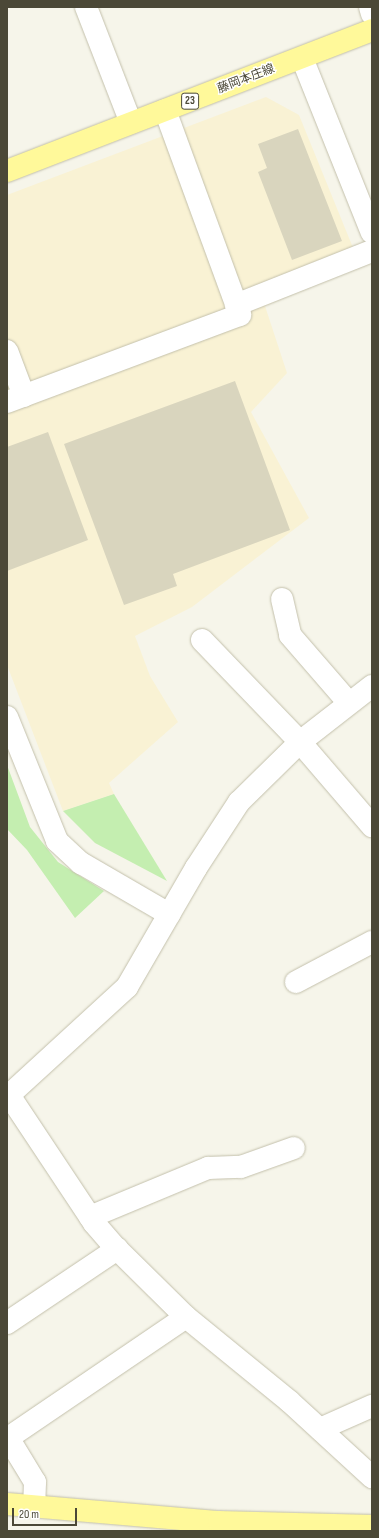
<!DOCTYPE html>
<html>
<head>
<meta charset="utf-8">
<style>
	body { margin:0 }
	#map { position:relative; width:379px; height:1538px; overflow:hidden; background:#f6f5ea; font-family:"Sofia Sans Condensed","Noto Sans JP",sans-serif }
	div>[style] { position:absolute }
	.commercial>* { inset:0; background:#f9f2d4 }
	.green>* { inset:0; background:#c4eeb0 }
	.building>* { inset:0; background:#d9d5be }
	.roads { filter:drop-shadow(0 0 1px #c3c0ab) drop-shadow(0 0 1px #c3c0ab) }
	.minor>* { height:22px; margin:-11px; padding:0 11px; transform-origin:11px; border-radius:11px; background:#fff }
	.major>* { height:22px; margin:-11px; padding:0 11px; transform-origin:11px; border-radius:11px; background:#fff99a }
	span { translate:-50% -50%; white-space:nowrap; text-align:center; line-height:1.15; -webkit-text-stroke:3px #fff; paint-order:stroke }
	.shield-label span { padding:1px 3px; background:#fff; border:1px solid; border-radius:3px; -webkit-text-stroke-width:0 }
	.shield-label { font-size:11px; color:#4b4837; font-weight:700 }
	.street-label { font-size:12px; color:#4b4837 }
	.frame { position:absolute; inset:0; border:8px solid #4b4837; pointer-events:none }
	.scale { position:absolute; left:12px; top:1508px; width:65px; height:18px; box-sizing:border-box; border:2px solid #4b4837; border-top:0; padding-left:5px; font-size:12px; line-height:14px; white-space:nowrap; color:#4b4837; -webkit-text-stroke:3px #fff; paint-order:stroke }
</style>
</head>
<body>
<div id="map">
	<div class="commercial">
		<div style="clip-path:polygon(266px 97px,299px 115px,360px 265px,265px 306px,287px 373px,251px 412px,309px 518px,192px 607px,135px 636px,150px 676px,178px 722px,109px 783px,114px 794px,63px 811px,7px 665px,7px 195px)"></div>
	</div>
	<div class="green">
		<div style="clip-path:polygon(7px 765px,30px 827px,58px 862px,104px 891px,75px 918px,27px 850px,7px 829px)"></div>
		<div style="clip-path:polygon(114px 794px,167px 881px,95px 843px,63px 811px)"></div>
	</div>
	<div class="building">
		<div style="clip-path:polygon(298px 129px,342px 241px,292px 260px,258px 172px,267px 168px,258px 144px)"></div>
		<div style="clip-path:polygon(235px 381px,290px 530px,173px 574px,177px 586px,124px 605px,64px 444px)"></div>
		<div style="clip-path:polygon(48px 432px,88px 540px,7px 571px,7px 447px)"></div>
	</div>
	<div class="roads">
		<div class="minor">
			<div style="left:86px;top:7px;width:124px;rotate:68.8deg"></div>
			<div style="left:370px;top:7px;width:7px;rotate:74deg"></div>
			<div style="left:302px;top:58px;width:188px;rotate:68.2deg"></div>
			<div style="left:236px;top:305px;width:146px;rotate:-21.7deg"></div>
			<div style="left:7px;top:351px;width:48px;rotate:69.3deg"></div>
			<div style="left:7px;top:402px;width:249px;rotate:-20.5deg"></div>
			<div style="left:240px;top:315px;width:218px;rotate:-110.1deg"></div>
			<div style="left:282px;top:599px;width:37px;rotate:77deg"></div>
			<div style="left:290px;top:635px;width:89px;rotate:49.1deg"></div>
			<div style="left:202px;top:640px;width:141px;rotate:46.1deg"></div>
			<div style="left:300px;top:742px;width:111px;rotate:49.4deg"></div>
			<div style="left:7px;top:717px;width:134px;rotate:68deg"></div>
			<div style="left:57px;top:841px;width:33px;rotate:43deg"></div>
			<div style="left:81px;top:863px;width:102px;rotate:30.1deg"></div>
			<div style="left:296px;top:982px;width:86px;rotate:-27.8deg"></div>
			<div style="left:9px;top:1095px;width:154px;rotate:56.4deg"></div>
			<div style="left:94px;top:1223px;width:35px;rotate:49deg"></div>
			<div style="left:117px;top:1249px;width:97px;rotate:44.6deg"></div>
			<div style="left:186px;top:1317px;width:133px;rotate:39.2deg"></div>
			<div style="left:289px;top:1401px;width:113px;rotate:42.5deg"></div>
			<div style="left:7px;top:1097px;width:163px;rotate:-42.5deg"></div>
			<div style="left:127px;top:987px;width:138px;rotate:-59.9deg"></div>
			<div style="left:196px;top:868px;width:79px;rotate:-56.9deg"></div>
			<div style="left:239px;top:802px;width:86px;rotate:-44.5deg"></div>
			<div style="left:300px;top:742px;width:91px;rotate:-37.9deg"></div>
			<div style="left:90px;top:1217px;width:128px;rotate:-22.6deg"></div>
			<div style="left:208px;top:1168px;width:33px;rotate:-2deg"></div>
			<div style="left:241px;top:1167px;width:56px;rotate:-19.7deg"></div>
			<div style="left:7px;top:1323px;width:133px;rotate:-33.9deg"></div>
			<div style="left:320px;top:1429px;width:57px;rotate:-23.9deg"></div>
			<div style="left:7px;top:1436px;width:54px;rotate:58.7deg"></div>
			<div style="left:35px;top:1482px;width:24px;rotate:92deg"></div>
			<div style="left:8px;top:1438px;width:215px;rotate:-34.2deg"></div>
		</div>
		<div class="major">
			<div style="left:7px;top:171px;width:391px;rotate:-21.1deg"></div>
			<div style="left:7px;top:1504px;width:213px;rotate:4.9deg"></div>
			<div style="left:219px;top:1522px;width:153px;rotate:1.5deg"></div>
		</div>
	</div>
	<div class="shield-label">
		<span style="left:190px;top:101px">23</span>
	</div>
	<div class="street-label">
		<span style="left:246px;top:79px;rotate:-21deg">藤岡本庄線</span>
	</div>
	<div class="frame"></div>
	<div class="scale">20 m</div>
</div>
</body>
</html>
